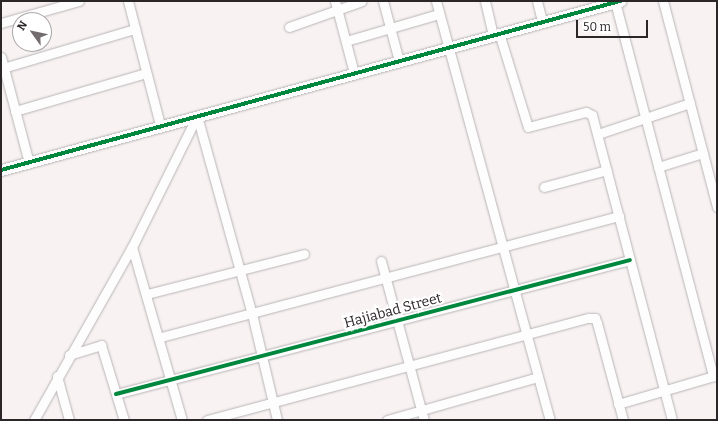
<!DOCTYPE html>
<html>
<head>
<meta charset="utf-8">
<style>
	body { margin:0 }
	#map { position:relative; width:718px; height:421px; overflow:hidden; background:#f8f2f3; font-family:Bitter,serif }
	div>[style] { position:absolute }
	.roads { filter:drop-shadow(0 0 1px #b9b4b5) drop-shadow(0 0 1px #b9b4b5) }
	.minor>* { height:9px; margin:-4.5px; padding:0 4.5px; transform-origin:4.5px; border-radius:4.5px; background:#fefdfd }
	.tertiary>* { height:11px; margin:-5.5px; padding:0 5.5px; transform-origin:5.5px; border-radius:5.5px; background:#fefdfd }
	.cycleway>* { height:4px; margin:-2px; padding:0 2px; transform-origin:2px; border-radius:2px; background:#00873e }
	span { translate:-50% -50%; white-space:nowrap; text-align:center; line-height:1.15; -webkit-text-stroke:4px #fff; paint-order:stroke }
	.street-label { font-size:14px; color:#2b2628 }
	.frame { position:absolute; inset:0; border:2px solid #2b2628; pointer-events:none }
	.north { position:absolute; left:12px; top:12px; width:40px; height:40px; box-sizing:border-box; background:#fff; border:1px solid #aaa8a9; border-radius:50%; rotate:303deg; font-size:11px; font-weight:700; line-height:16px; text-align:center; color:#2b2628 }
	.north::after { content:''; display:block; margin:auto; width:14px; height:18px; background:#736d6f; clip-path:polygon(50% 0,100% 100%,50% 72%,0 100%) }
	.scale { position:absolute; left:576px; top:20px; width:72px; height:18px; box-sizing:border-box; border:2px solid #2b2628; border-top:0; padding-left:5px; font-size:12px; line-height:14px; white-space:nowrap; color:#2b2628; -webkit-text-stroke:3px #fff; paint-order:stroke }
</style>
</head>
<body>
<div id="map">
	<div class="roads">
		<div class="minor">
			<div style="left:128px;top:1px;width:128px;rotate:75.5deg"></div>
			<div style="left:335px;top:1px;width:74px;rotate:75.2deg"></div>
			<div style="left:383px;top:1px;width:62px;rotate:75.1deg"></div>
			<div style="left:436px;top:1px;width:434px;rotate:74.8deg"></div>
			<div style="left:485px;top:1px;width:35px;rotate:77deg"></div>
			<div style="left:537px;top:1px;width:21px;rotate:76deg"></div>
			<div style="left:663px;top:1px;width:213px;rotate:75.3deg"></div>
			<div style="left:615px;top:2px;width:387px;rotate:75.3deg"></div>
			<div style="left:1px;top:23px;width:81px;rotate:-15.8deg"></div>
			<div style="left:289px;top:27px;width:77px;rotate:-19.6deg"></div>
			<div style="left:499px;top:33px;width:98px;rotate:72.9deg"></div>
			<div style="left:528px;top:127px;width:60px;rotate:-14.5deg"></div>
			<div style="left:586px;top:112px;width:7px;rotate:27deg"></div>
			<div style="left:592px;top:115px;width:315px;rotate:75.3deg"></div>
			<div style="left:346px;top:41px;width:97px;rotate:-16.2deg"></div>
			<div style="left:1px;top:57px;width:110px;rotate:75.2deg"></div>
			<div style="left:3px;top:68px;width:138px;rotate:-16.5deg"></div>
			<div style="left:15px;top:111px;width:136px;rotate:-16.2deg"></div>
			<div style="left:197px;top:116px;width:205px;rotate:74.5deg"></div>
			<div style="left:252px;top:314px;width:109px;rotate:76.7deg"></div>
			<div style="left:598px;top:134px;width:97px;rotate:-18.6deg"></div>
			<div style="left:658px;top:167px;width:47px;rotate:-17.3deg"></div>
			<div style="left:544px;top:187px;width:65px;rotate:-15.1deg"></div>
			<div style="left:132px;top:247px;width:180px;rotate:73.9deg"></div>
			<div style="left:381px;top:261px;width:165px;rotate:74.9deg"></div>
			<div style="left:147px;top:294px;width:162px;rotate:-14.3deg"></div>
			<div style="left:161px;top:337px;width:474px;rotate:-14.8deg"></div>
			<div style="left:69px;top:355px;width:34px;rotate:-17deg"></div>
			<div style="left:101px;top:345px;width:78px;rotate:73deg"></div>
			<div style="left:57px;top:376px;width:46px;rotate:74.7deg"></div>
			<div style="left:116px;top:394px;width:531px;rotate:-14.61deg"></div>
			<div style="left:618px;top:404px;width:103px;rotate:-16.3deg"></div>
			<div style="left:34px;top:420px;width:199px;rotate:-60.5deg"></div>
			<div style="left:132px;top:247px;width:146px;rotate:-63.6deg"></div>
			<div style="left:207px;top:420px;width:395px;rotate:-15deg"></div>
			<div style="left:589px;top:318px;width:6px"></div>
			<div style="left:595px;top:318px;width:5px;rotate:68deg"></div>
			<div style="left:597px;top:323px;width:100px;rotate:75deg"></div>
			<div style="left:387px;top:420px;width:157px;rotate:-15.9deg"></div>
		</div>
		<div class="tertiary">
			<div style="left:1px;top:170px;width:642px;rotate:-15.27deg"></div>
		</div>
	</div>
	<div class="cycleway">
		<div style="left:1px;top:170px;width:642px;rotate:-15.27deg"></div>
		<div style="left:116px;top:394px;width:531px;rotate:-14.61deg"></div>
	</div>
	<div class="street-label">
		<span style="left:393px;top:311px;rotate:-15deg">Hajiabad Street</span>
	</div>
	<div class="frame"></div>
	<div class="north">N</div>
	<div class="scale">50 m</div>
</div>
</body>
</html>
